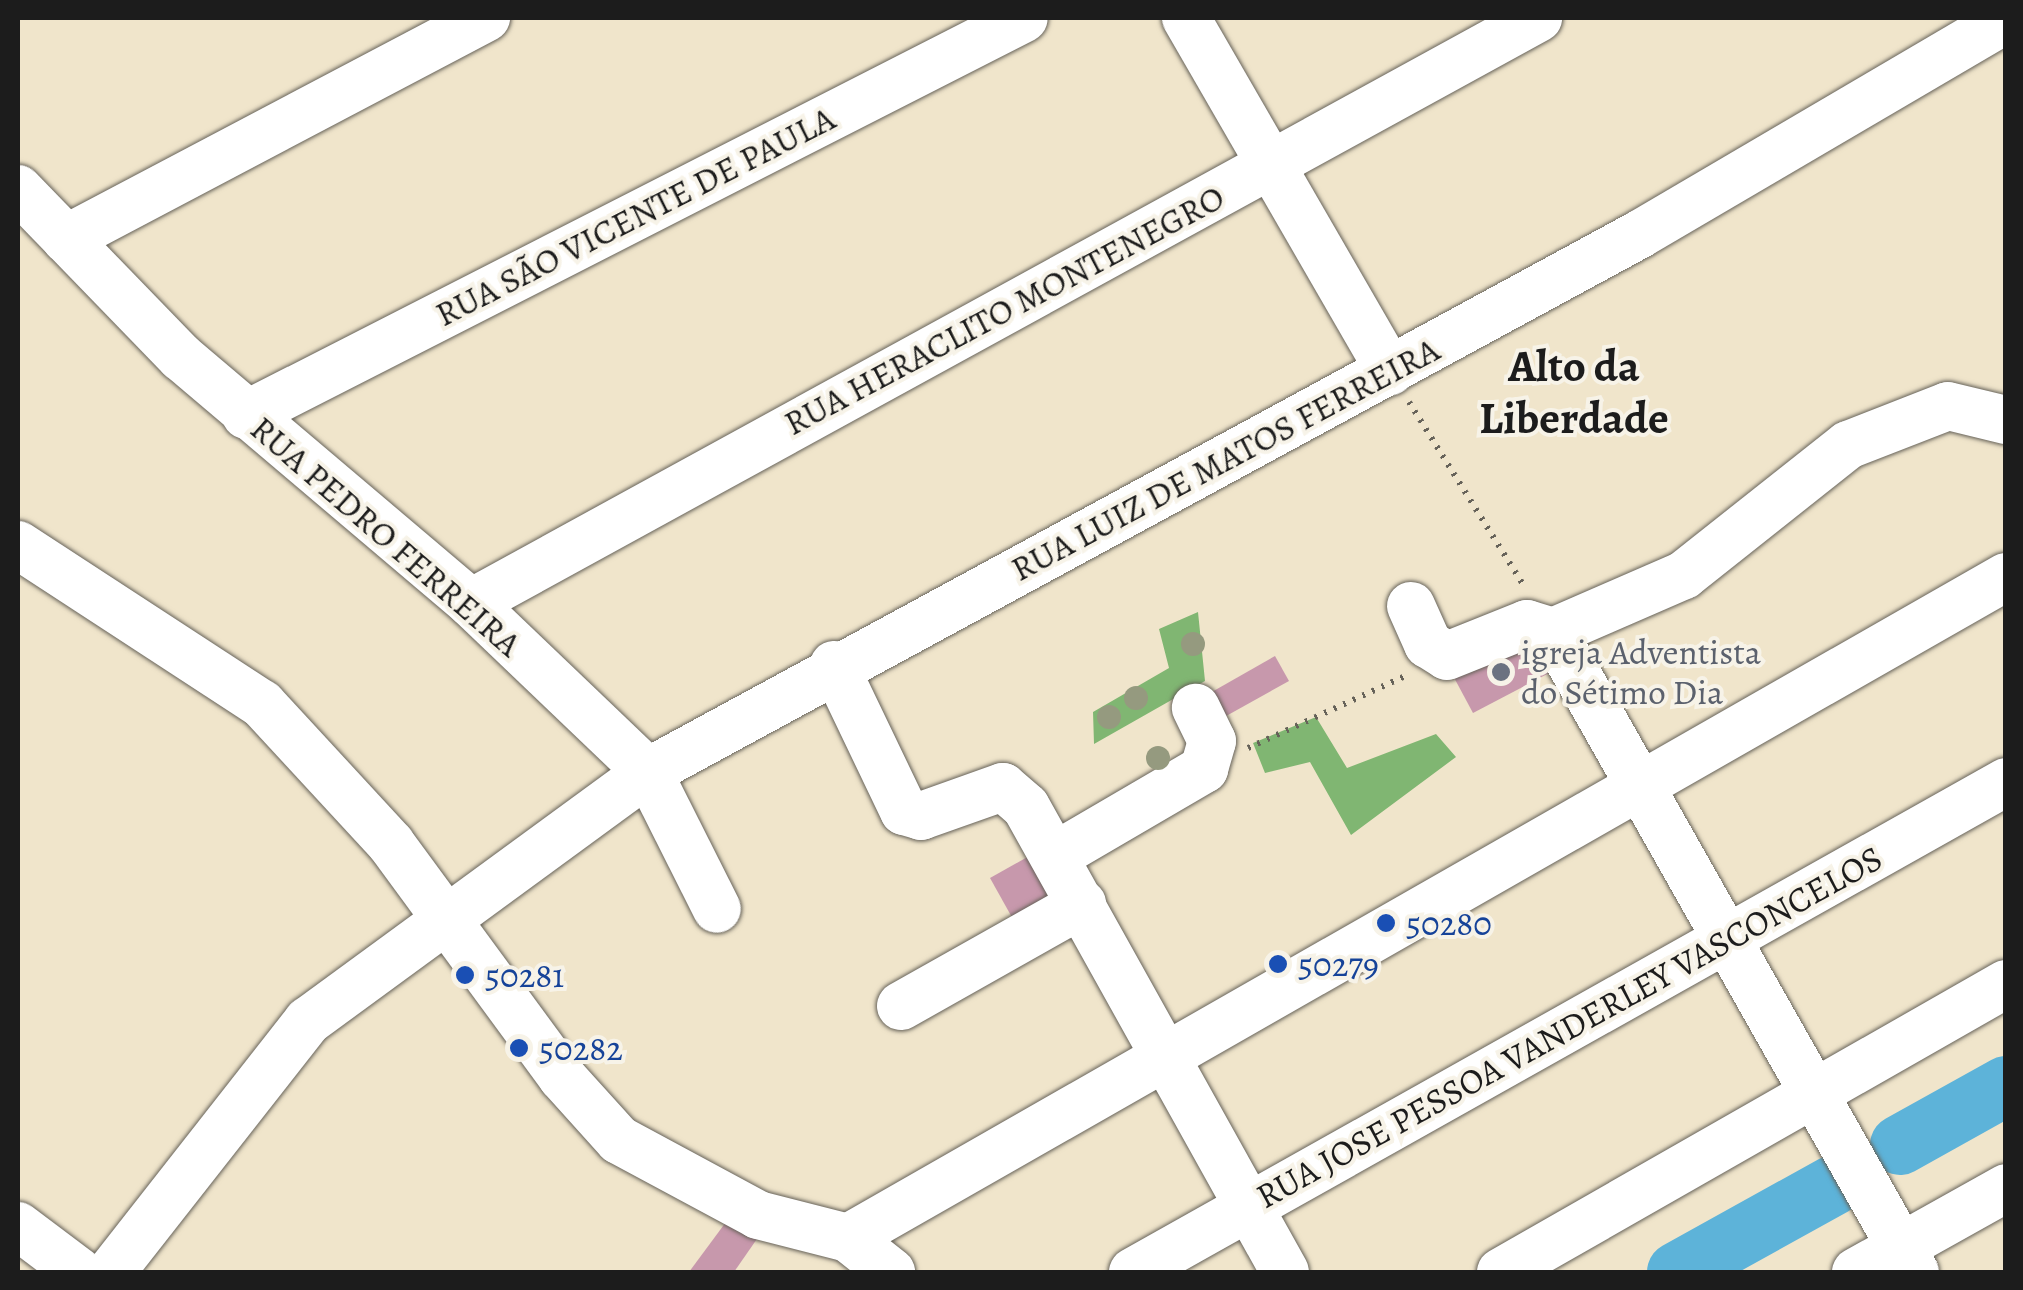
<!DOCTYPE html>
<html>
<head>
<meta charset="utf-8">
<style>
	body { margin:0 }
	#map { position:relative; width:2023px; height:1290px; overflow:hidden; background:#f0e5cb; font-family:Alegreya,serif }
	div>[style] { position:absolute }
	.forest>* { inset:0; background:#80b672 }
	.river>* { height:60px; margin:-30px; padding:0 30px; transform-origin:30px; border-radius:30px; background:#5db3d9 }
	.building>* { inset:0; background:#c798ac }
	.path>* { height:6px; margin-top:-3px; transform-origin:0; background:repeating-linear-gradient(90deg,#666259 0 2.5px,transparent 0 10.5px) }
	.roads { filter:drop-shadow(0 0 2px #666259) drop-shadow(0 0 2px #666259) }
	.minor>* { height:48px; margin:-24px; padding:0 24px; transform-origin:24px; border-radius:24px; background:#fff }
	.trees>* { width:24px; height:24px; margin:-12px; border-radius:50%; background:#959a7f }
	.dots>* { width:28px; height:28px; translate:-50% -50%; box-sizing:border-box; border:5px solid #f7f3e8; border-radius:50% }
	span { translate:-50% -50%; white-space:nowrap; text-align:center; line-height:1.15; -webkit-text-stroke:8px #f7f3e8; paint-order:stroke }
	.street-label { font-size:35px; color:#1c1c1c }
	.worship-label { font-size:35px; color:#5b616d }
	.left { translate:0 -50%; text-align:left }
	.transit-label { font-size:35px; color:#164399 }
	.district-label { font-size:45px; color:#1c1c1c; font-weight:700 }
	.frame { position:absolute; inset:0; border:20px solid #1c1c1c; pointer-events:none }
</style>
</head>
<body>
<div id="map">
	<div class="forest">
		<div style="clip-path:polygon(1198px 612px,1205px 681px,1094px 744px,1093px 712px,1169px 668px,1159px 629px)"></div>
		<div style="clip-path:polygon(1316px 717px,1347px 768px,1436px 734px,1456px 757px,1351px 835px,1310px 762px,1265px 773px,1253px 743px)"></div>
	</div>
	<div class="river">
		<div style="left:1900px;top:1145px;width:121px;rotate:-29.1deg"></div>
		<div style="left:1677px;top:1272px;width:179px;rotate:-29deg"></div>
	</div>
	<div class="building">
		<div style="clip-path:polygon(1529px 631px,1551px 672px,1473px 713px,1451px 672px)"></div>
		<div style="clip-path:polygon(1275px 656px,1289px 681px,1219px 720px,1203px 697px)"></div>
		<div style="clip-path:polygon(1038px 851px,1062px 894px,1014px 921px,990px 878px)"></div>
		<div style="clip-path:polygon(726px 1222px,759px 1236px,734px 1272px,689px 1272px)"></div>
	</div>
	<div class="path">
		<div style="left:1409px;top:402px;width:217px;rotate:58deg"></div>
		<div style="left:1248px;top:748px;width:173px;rotate:-24.6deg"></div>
	</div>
	<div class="roads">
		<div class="minor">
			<div style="left:1186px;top:18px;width:408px;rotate:60deg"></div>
			<div style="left:18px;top:189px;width:234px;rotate:45.9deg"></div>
			<div style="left:181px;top:357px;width:380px;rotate:40.3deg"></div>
			<div style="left:471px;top:603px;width:245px;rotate:43.7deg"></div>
			<div style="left:648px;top:772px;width:153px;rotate:63.3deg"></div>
			<div style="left:66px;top:239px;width:475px;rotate:-27.8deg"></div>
			<div style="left:246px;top:415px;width:873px;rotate:-27.03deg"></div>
			<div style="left:18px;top:545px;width:291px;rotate:33.1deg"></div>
			<div style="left:262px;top:704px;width:190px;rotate:47.3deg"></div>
			<div style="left:391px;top:844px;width:289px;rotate:53.7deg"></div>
			<div style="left:562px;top:1077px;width:85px;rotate:47.9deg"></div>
			<div style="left:619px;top:1140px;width:158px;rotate:28.3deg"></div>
			<div style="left:758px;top:1215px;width:93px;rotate:14.3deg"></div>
			<div style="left:848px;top:1238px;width:55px;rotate:38.3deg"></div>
			<div style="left:471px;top:603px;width:1217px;rotate:-28.73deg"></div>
			<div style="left:1411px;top:606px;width:42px;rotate:65.9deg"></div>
			<div style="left:1428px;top:644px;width:22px;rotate:32deg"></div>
			<div style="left:1447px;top:656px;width:86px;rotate:-21.8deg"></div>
			<div style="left:1527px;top:624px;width:27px;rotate:17deg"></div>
			<div style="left:1553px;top:632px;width:143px;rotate:-23.5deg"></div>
			<div style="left:1684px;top:575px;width:209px;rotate:-38.4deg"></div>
			<div style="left:1848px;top:445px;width:107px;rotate:-21.3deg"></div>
			<div style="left:1948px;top:406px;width:60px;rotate:13.6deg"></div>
			<div style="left:1553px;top:632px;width:735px;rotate:60.51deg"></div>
			<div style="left:834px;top:665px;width:162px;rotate:64.4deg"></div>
			<div style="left:904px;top:811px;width:18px;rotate:16deg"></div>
			<div style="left:921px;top:816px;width:87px;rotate:-19.5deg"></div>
			<div style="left:1003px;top:787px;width:30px;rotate:41deg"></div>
			<div style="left:1026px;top:807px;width:532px;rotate:60.88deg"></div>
			<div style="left:1055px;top:856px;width:173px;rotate:-30.3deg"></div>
			<div style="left:1204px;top:769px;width:29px;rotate:-74deg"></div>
			<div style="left:1212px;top:741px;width:37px;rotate:-116deg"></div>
			<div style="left:901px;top:1006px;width:208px;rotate:-29.4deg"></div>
			<div style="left:18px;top:1226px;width:76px;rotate:37deg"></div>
			<div style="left:848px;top:1238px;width:1333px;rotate:-29.72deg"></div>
			<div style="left:111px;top:1272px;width:319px;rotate:-51.9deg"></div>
			<div style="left:308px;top:1021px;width:421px;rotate:-36.2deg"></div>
			<div style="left:648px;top:772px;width:1128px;rotate:-28.47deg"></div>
			<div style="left:1640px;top:234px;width:424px;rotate:-30.4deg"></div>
			<div style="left:1133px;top:1272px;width:1001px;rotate:-29.3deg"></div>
			<div style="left:1501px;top:1272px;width:581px;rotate:-29.7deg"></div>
			<div style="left:1856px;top:1272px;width:172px;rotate:-29.2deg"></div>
		</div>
	</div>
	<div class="trees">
		<div style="left:1193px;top:644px"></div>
		<div style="left:1136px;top:698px"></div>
		<div style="left:1109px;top:717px"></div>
		<div style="left:1158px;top:758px"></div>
	</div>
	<div class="dots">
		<div style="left:1501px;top:672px;background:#6b7280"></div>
		<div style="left:1386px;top:923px;background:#1a4fb4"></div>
		<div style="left:1278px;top:964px;background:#1a4fb4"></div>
		<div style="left:465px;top:975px;background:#1a4fb4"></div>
		<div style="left:519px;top:1048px;background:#1a4fb4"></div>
	</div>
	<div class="street-label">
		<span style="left:635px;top:216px;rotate:-27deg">RUA SÃO VICENTE DE PAULA</span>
		<span style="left:1004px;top:310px;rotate:-28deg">RUA HERACLITO MONTENEGRO</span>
		<span style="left:1225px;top:459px;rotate:-28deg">RUA LUIZ DE MATOS FERREIRA</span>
		<span style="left:386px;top:536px;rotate:41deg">RUA PEDRO FERREIRA</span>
		<span style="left:1569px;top:1027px;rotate:-29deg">RUA JOSE PESSOA VANDERLEY VASCONCELOS</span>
	</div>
	<div class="worship-label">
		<span class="left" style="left:1521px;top:672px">igreja Adventista<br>do Sétimo Dia</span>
	</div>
	<div class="transit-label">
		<span class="left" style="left:1406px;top:923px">50280</span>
		<span class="left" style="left:1298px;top:964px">50279</span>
		<span class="left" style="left:485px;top:975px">50281</span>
		<span class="left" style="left:539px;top:1048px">50282</span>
	</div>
	<div class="district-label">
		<span style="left:1574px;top:393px">Alto da<br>Liberdade</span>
	</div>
	<div class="frame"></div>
</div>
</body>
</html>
